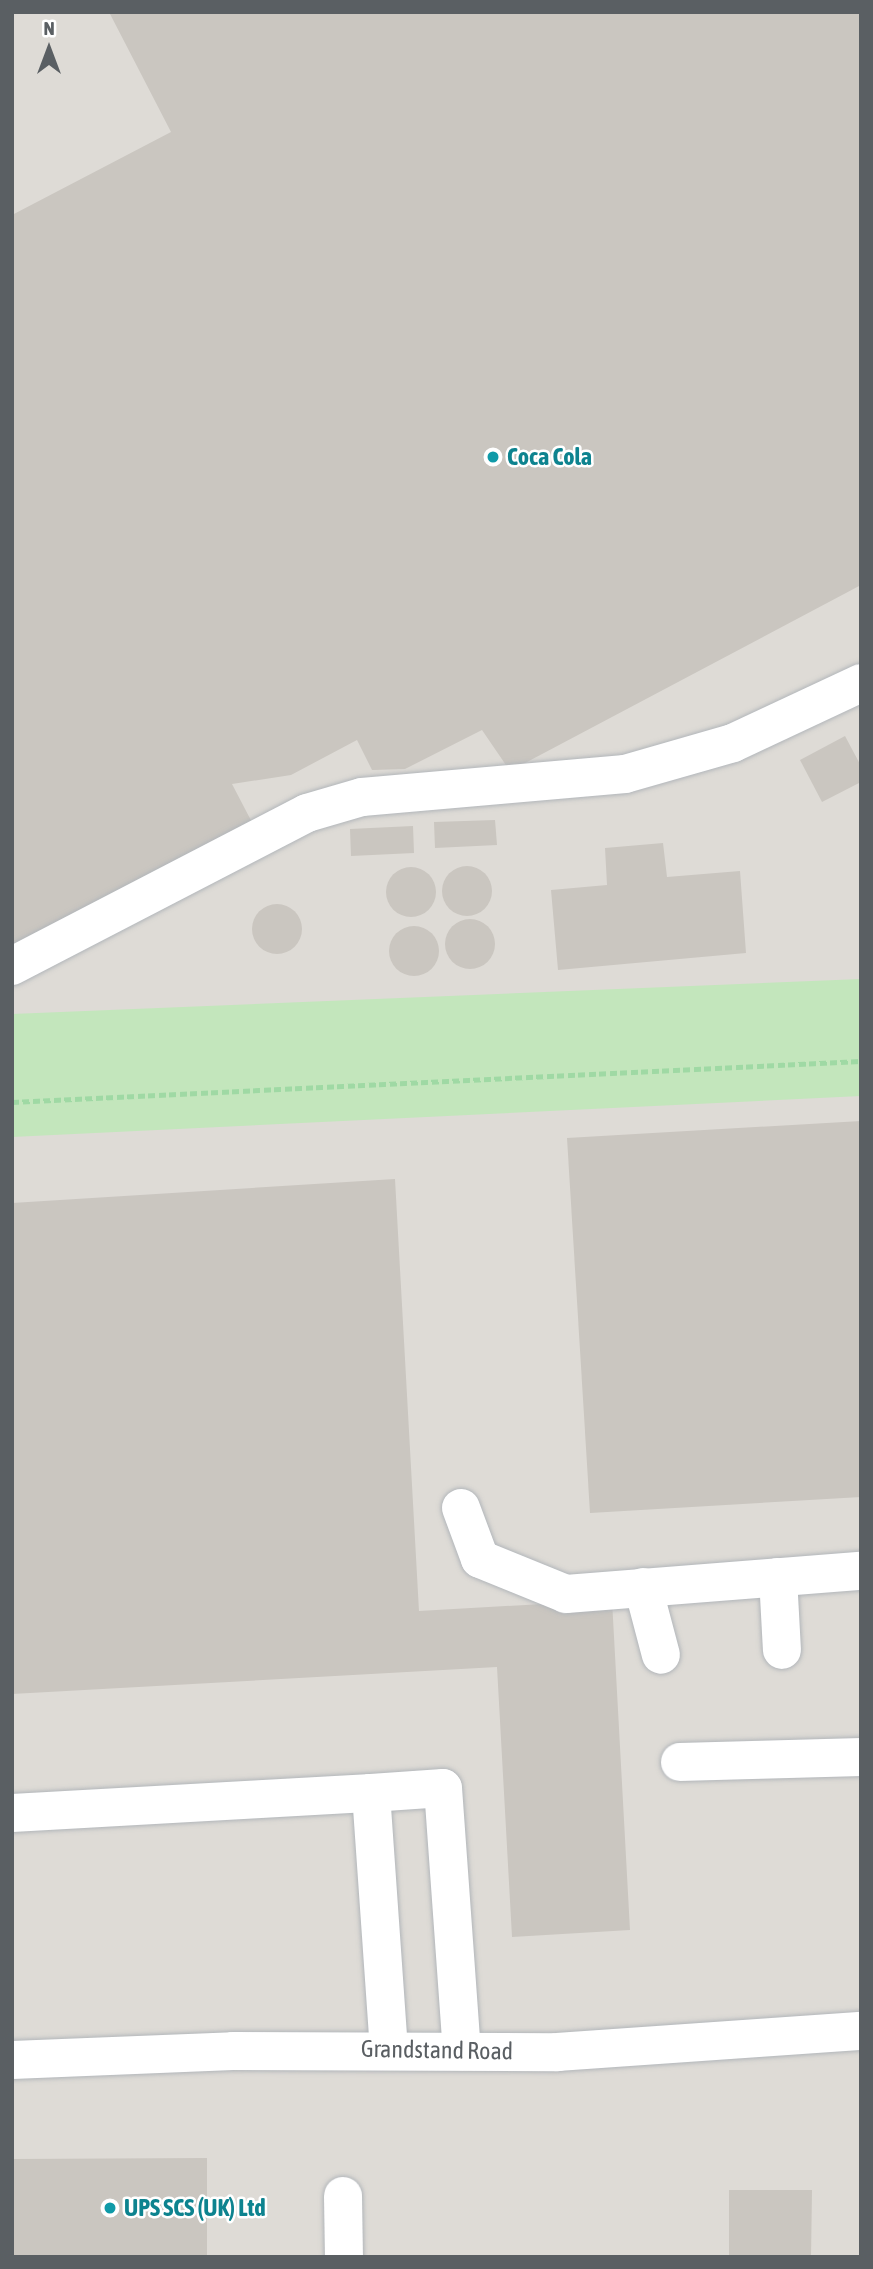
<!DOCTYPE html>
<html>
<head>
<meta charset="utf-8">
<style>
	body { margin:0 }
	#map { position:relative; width:873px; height:2269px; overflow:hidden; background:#eee9e1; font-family:"Asap Condensed",sans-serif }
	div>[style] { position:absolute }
	.industrial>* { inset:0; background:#dedbd6 }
	.green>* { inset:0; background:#c3e6bc }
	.building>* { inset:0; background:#cac6c0 }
	.round { border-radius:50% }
	.path>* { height:4.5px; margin-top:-2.25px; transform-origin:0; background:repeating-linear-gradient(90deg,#9fd9a4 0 7px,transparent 0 10.5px) }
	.roads { filter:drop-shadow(0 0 2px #b2b6ba) drop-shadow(0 0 2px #b2b6ba) }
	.minor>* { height:38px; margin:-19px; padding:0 19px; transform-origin:19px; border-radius:19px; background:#fff }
	.dots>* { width:19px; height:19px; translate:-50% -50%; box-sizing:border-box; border:4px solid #fff; border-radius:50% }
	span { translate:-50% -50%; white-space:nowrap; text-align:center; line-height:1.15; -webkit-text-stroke:5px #fff; paint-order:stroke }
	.culture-label { font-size:24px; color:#0d838f; font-weight:700 }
	.left { translate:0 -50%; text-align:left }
	.street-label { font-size:24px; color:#5a5f63 }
	.frame { position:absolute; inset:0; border:14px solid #5a5f63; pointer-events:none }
	.north { position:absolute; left:14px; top:14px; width:70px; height:70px; -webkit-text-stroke:5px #fff; paint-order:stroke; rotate:0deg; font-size:19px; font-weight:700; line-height:28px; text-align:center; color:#5a5f63 }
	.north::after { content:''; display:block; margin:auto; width:24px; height:32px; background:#5a5f63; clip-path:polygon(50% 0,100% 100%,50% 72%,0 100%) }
</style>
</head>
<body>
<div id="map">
	<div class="industrial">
		<div style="clip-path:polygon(12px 12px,861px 12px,861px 2257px,12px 2257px)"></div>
	</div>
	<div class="green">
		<div style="clip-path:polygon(861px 979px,861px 1096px,12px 1137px,12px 1014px)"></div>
	</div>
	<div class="building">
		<div style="clip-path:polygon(109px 12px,861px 12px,861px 585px,510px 771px,482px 730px,405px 769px,372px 770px,357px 740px,291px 775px,232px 784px,256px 830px,12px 957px,12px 215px,171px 132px)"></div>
		<div style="clip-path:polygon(845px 736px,861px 766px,861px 782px,822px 802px,800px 760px)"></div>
		<div style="clip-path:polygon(495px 820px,497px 845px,435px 848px,434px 822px)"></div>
		<div style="clip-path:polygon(413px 826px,414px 853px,351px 856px,350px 829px)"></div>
		<div style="clip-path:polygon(663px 843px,667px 877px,740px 871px,746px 953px,558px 970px,551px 890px,607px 885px,605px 848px)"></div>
		<div class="round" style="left:442px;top:866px;width:50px;height:50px"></div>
		<div class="round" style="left:386px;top:867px;width:50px;height:50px"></div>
		<div class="round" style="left:252px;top:904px;width:50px;height:50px"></div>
		<div class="round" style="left:445px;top:919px;width:50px;height:50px"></div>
		<div class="round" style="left:389px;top:926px;width:50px;height:50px"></div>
		<div style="clip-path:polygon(861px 1121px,861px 1497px,590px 1513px,567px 1138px)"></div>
		<div style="clip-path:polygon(395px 1179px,419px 1611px,612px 1600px,630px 1930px,512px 1937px,497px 1667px,12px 1694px,12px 1203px)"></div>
		<div style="clip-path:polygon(207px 2158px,207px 2257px,12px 2257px,12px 2159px)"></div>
		<div style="clip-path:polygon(729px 2190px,812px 2190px,811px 2257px,729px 2257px)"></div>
	</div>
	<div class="path">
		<div style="left:12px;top:1102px;width:850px;rotate:-2.76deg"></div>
	</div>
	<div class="roads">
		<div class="minor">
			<div style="left:12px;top:966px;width:332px;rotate:-27.4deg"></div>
			<div style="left:307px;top:813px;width:57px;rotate:-16.2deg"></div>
			<div style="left:362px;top:797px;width:264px;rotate:-5deg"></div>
			<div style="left:625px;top:774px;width:112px;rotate:-16deg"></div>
			<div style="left:733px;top:743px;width:141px;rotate:-25.1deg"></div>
			<div style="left:461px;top:1508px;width:54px;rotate:69.6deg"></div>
			<div style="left:480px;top:1559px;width:93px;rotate:22.1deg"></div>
			<div style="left:566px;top:1594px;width:296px;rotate:-4.5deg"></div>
			<div style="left:778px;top:1577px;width:73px;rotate:86.9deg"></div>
			<div style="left:643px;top:1587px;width:70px;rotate:75.2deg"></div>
			<div style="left:680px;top:1762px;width:181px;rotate:-1.6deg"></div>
			<div style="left:371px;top:1793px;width:72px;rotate:-4deg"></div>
			<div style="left:443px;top:1788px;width:264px;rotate:85.9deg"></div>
			<div style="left:12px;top:1813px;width:360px;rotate:-3.2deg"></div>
			<div style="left:371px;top:1793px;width:257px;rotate:86deg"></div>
			<div style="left:12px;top:2060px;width:221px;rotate:-2.3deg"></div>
			<div style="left:233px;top:2051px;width:325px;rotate:0.2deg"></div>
			<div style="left:558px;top:2052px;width:304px;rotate:-4deg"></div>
			<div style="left:343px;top:2196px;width:61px;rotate:89.1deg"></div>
		</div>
	</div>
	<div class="dots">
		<div style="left:493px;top:457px;background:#0f9aa8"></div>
		<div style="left:110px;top:2208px;background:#0f9aa8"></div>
	</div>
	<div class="culture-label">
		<span class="left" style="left:507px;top:457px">Coca Cola</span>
		<span class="left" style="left:124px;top:2208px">UPS SCS (UK) Ltd</span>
	</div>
	<div class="street-label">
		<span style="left:437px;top:2050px;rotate:1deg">Grandstand Road</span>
	</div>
	<div class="frame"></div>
	<div class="north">N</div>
</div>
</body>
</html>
